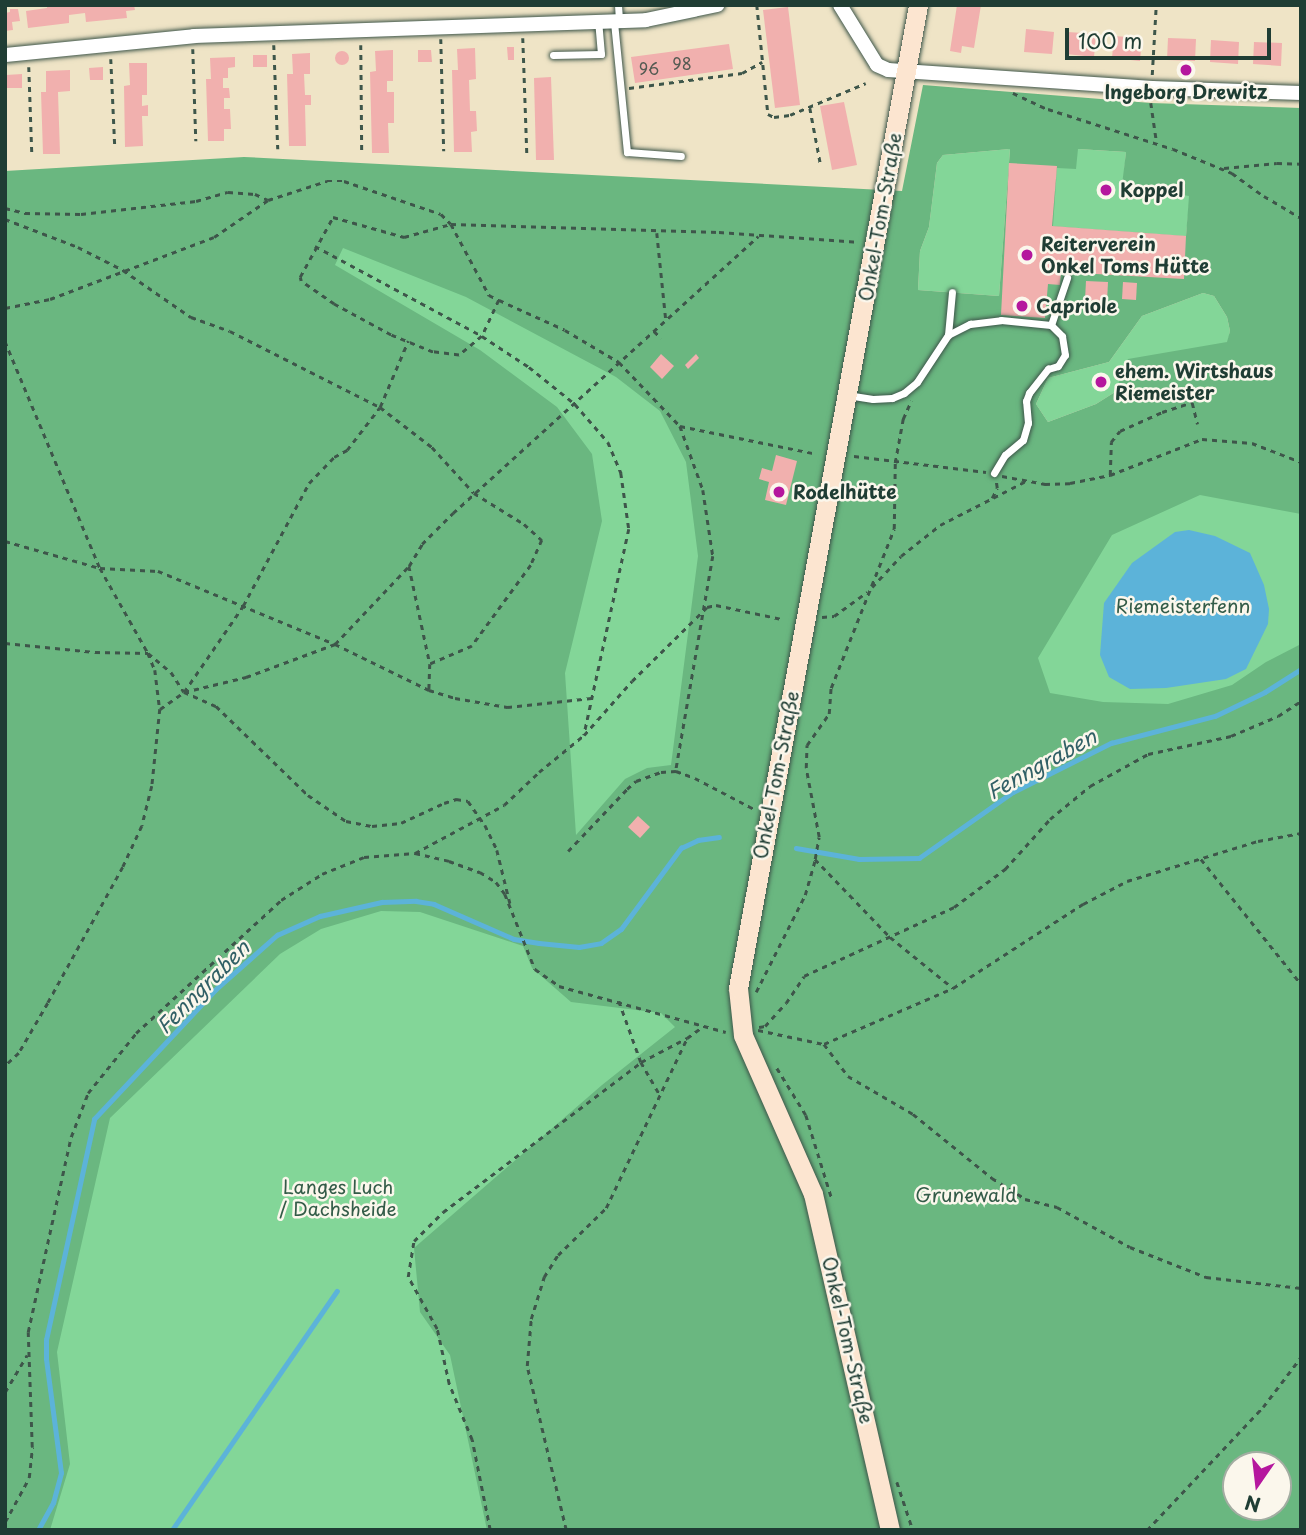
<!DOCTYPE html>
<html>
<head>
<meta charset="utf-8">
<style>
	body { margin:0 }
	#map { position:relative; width:1306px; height:1535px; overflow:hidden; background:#efe4c6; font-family:"Playpen Sans",sans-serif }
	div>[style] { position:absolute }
	.green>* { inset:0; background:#83d698 }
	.forest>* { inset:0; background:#6ab780 }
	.water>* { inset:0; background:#5cb3d9 }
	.stream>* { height:4.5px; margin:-2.25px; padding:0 2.25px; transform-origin:2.25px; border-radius:2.25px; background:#5cb3d9 }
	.building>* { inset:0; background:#f1b0ae }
	.round { border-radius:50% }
	.path>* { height:2.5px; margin-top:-1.25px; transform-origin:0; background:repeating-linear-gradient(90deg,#3e564a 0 5px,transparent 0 10px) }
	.roads { filter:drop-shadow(0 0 2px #3e564a) drop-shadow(0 0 2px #3e564a) }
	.lane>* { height:7px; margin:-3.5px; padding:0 3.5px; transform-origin:3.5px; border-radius:3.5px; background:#fff }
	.street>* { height:14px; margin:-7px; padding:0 7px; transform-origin:7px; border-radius:7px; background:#fff }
	.secondary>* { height:19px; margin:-9.5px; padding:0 9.5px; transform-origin:9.5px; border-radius:9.5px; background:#fce5d0 }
	.dots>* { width:19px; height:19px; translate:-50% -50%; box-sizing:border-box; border:4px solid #fbf7ec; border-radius:50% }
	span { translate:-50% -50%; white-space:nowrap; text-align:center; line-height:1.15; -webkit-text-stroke:5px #fbf7ec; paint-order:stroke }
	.number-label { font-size:16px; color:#545a52 }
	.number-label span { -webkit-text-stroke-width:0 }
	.poi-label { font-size:19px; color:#1f3d34; font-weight:700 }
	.left { translate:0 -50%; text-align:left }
	.street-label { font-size:19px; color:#1f3d34 }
	.park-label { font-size:19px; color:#335c48 }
	.water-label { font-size:21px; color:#316066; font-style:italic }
	.frame { position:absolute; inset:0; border:7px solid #1f3d34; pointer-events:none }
	.north { position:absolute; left:1222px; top:1451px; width:70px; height:70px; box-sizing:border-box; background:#fbf7ec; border:2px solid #a3ada2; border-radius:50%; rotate:194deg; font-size:19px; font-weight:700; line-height:28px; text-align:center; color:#1f3d34 }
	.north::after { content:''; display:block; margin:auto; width:24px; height:32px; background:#b5179e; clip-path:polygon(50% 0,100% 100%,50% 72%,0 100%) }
	.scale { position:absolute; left:1065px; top:28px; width:206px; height:32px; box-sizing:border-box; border:4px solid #1f3d34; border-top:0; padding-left:9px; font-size:21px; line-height:24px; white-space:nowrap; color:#1f3d34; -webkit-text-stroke:5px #fbf7ec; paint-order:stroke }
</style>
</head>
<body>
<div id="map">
	<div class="green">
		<div style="clip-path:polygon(1010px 149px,999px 296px,918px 290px,920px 251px,929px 227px,937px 163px,943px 155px)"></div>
		<div style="clip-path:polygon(1078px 149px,1126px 152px,1123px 185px,1190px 195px,1186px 236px,1052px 226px,1057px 168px)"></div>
		<div style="clip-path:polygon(evenodd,864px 191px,1083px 904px,1301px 1530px,5px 1530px,5px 360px,570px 856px,257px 256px,864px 191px,1236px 1465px,1278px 1465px,1278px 1507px,1236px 1507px,1236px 1465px)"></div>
		<div style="clip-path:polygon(1203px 293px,1214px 296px,1227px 317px,1230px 331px,1228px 342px,1115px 392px,1096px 404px,1048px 422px,1036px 404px,1048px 378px,1109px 362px,1142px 316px)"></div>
		<div style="clip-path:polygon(1301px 474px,1301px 684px,1148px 743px,872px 634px,1121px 500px)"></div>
	</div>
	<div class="forest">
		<div style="clip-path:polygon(evenodd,923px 85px,1151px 103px,1301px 108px,1301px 514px,1200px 495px,1112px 535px,1038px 658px,1050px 693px,1103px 702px,1168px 704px,1232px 685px,1266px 662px,1301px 644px,1301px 1530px,487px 1530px,450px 1355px,420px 1312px,414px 1248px,602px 1085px,675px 1027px,661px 1013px,571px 1002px,532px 968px,523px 946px,420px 912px,381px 911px,321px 929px,280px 954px,110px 1118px,57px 1352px,70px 1464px,50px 1530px,5px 1530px,5px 171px,244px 157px,902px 191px,923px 85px,1010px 149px,999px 296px,918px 290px,920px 251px,929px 227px,937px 163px,943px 155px,1010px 149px,923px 85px,1078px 149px,1126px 152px,1122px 185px,1189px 196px,1186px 236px,1053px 226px,1057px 168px,1076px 169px,1078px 149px,923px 85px,343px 248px,466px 297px,616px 377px,660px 411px,686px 462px,698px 556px,671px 765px,647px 768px,625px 779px,576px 835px,565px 673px,602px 521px,592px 454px,557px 407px,480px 350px,335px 265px,343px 248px,923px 85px,1203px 293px,1214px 296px,1227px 317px,1230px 331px,1227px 342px,1128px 359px,1115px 392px,1096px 404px,1048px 422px,1036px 404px,1048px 378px,1109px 362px,1142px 316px,1203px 293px,923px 85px,1236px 1465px,1278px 1465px,1278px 1507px,1236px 1507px,1236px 1465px)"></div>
	</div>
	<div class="water">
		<div style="clip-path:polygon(1189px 530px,1215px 536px,1250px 553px,1264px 585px,1269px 609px,1268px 624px,1246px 669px,1226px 679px,1166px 688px,1130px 689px,1109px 677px,1100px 655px,1104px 603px,1132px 563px,1175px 532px)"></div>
	</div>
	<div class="stream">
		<div style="left:796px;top:848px;width:64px;rotate:9.9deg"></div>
		<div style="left:859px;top:859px;width:60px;rotate:-1deg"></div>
		<div style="left:919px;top:858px;width:115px;rotate:-35.1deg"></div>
		<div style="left:1013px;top:792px;width:110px;rotate:-26.6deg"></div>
		<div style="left:1111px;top:743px;width:107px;rotate:-14.6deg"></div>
		<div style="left:1215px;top:716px;width:55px;rotate:-25.6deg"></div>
		<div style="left:1265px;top:692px;width:43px;rotate:-32.6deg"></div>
		<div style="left:38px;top:1530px;width:31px;rotate:-61deg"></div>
		<div style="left:53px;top:1503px;width:31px;rotate:-75deg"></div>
		<div style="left:61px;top:1473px;width:115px;rotate:-97.5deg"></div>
		<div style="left:46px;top:1359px;width:19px;rotate:-90deg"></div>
		<div style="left:46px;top:1340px;width:226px;rotate:-77.7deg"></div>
		<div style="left:94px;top:1119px;width:177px;rotate:-46.8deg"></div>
		<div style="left:215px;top:990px;width:83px;rotate:-41.6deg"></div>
		<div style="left:277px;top:935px;width:47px;rotate:-23.8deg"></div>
		<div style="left:320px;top:916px;width:64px;rotate:-12.7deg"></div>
		<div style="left:382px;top:902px;width:34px;rotate:-2deg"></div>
		<div style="left:416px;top:901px;width:18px;rotate:9deg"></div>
		<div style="left:434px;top:904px;width:87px;rotate:23.6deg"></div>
		<div style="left:514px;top:939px;width:25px;rotate:9deg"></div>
		<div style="left:539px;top:943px;width:40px;rotate:5.7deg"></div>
		<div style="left:579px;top:947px;width:22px;rotate:-10deg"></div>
		<div style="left:601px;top:943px;width:24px;rotate:-35deg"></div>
		<div style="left:621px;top:929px;width:101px;rotate:-53.5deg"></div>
		<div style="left:681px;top:848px;width:19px;rotate:-25deg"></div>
		<div style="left:698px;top:840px;width:21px;rotate:-8deg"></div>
		<div style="left:172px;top:1530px;width:290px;rotate:-55.4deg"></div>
	</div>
	<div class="building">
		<div style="clip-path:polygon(47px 5px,134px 5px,135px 10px,126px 11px,127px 18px,86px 22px,85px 13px,69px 15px,69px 23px,28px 28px,26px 11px,47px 8px)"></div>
		<div style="clip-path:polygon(957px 5px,981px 5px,974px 48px,962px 46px,961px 53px,950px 51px)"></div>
		<div style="clip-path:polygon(788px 7px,800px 105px,775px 108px,763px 10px)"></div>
		<div style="clip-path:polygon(10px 9px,18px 9px,20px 21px,12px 22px,13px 30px,5px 31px,5px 13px,10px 12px)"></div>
		<div style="clip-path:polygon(1026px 29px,1054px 32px,1052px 54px,1024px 52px)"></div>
		<div style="clip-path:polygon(1068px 32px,1096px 34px,1094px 57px,1066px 54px)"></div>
		<div style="clip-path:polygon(1114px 36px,1142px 38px,1140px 61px,1112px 58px)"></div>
		<div style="clip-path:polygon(1168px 38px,1196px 39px,1195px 61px,1167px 60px)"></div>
		<div style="clip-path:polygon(1211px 40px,1239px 42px,1238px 64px,1210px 62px)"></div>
		<div style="clip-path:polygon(1254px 42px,1282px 43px,1281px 66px,1253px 64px)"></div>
		<div style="clip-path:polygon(729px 44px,733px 69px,635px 83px,631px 57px)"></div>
		<div style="clip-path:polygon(507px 47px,514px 47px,514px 60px,508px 60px)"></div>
		<div style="clip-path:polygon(475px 48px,476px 79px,469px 80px,470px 111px,476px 111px,477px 131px,471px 132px,472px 152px,454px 152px,452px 70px,458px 70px,457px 49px)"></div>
		<div style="clip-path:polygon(393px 50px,393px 81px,387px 81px,387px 92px,394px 92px,394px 123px,388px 123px,389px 153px,372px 153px,370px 72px,376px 71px,375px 51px)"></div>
		<div style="clip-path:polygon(418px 50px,431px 50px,432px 62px,418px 62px)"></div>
		<div class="round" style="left:335px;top:51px;width:14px;height:14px"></div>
		<div style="clip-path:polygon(310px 53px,310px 74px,304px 74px,305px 95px,311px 95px,311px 105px,305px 105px,306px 146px,289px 146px,287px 74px,293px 74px,292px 54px)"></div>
		<div style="clip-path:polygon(253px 55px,267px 55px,267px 67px,253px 67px)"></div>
		<div style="clip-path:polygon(235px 57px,235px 67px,228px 68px,228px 78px,223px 78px,223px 88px,229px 88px,230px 98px,224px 98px,224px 109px,230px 109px,231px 129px,224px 129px,224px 141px,208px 141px,206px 79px,211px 79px,210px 58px)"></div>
		<div style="clip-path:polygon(129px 63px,147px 63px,147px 95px,142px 95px,142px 106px,148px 105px,148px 116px,142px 116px,143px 146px,125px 147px,124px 86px,130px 85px)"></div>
		<div style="clip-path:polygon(103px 67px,103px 80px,90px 80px,89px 68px)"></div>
		<div style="clip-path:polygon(70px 70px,70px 91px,58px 92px,60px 154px,43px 154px,41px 92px,46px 92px,46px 71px)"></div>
		<div style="clip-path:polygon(22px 74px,22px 88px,6px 88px,6px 75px)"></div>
		<div style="clip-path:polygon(551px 77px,554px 160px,536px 160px,534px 78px)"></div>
		<div style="clip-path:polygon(844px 102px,857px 165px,832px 170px,820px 106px)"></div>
		<div style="clip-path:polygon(1009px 163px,1057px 166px,1052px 226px,1186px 236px,1184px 279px,1061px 272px,1060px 285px,1048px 284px,1045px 318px,1001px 315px)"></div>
		<div style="clip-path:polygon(1086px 281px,1108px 282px,1107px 302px,1085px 300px)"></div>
		<div style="clip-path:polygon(1123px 282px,1137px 283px,1136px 300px,1122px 299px)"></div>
		<div style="clip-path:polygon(661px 354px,674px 366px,662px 379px,650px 367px)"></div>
		<div style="clip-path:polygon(696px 354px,699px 358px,688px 369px,685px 365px)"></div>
		<div style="clip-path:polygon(776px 455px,797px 461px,786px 505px,765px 500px,769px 482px,759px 479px,762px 468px,772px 471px)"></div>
		<div style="clip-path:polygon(638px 816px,650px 827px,640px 838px,628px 827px)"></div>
	</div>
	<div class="path">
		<div style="left:757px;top:5px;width:110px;rotate:84.2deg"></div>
		<div style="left:768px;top:114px;width:7px;rotate:27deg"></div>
		<div style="left:774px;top:117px;width:16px;rotate:-7deg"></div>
		<div style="left:790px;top:115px;width:82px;rotate:-22.8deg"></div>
		<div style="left:523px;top:38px;width:117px;rotate:88deg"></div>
		<div style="left:441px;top:39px;width:112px;rotate:88.5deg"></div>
		<div style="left:274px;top:45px;width:104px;rotate:87.8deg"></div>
		<div style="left:361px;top:45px;width:107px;rotate:89.5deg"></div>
		<div style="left:193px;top:49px;width:92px;rotate:88.1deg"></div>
		<div style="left:111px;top:59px;width:87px;rotate:87.4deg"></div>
		<div style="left:29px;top:67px;width:88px;rotate:88deg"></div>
		<div style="left:1152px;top:75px;width:70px;rotate:-86.7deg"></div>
		<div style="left:629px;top:88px;width:114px;rotate:-7.6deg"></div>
		<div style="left:742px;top:73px;width:23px;rotate:-29deg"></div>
		<div style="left:1013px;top:93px;width:38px;rotate:25deg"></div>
		<div style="left:1048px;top:109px;width:131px;rotate:17.7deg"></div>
		<div style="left:1173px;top:149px;width:64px;rotate:22.1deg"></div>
		<div style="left:1232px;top:173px;width:39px;rotate:36deg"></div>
		<div style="left:1264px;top:196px;width:43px;rotate:30.7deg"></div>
		<div style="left:1151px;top:103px;width:41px;rotate:81.7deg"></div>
		<div style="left:810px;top:108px;width:59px;rotate:79.3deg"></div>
		<div style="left:1224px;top:168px;width:53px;rotate:-5.4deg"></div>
		<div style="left:1277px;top:163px;width:24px;rotate:2deg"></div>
		<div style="left:5px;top:208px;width:21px;rotate:14deg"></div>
		<div style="left:25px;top:213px;width:56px;rotate:1deg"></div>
		<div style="left:81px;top:214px;width:116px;rotate:-6.4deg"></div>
		<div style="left:196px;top:201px;width:33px;rotate:-16deg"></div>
		<div style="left:228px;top:192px;width:27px;rotate:4deg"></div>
		<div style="left:255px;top:194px;width:14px;rotate:25deg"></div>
		<div style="left:5px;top:219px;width:78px;rotate:21deg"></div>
		<div style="left:78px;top:247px;width:51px;rotate:27.1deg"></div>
		<div style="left:123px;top:270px;width:83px;rotate:34.7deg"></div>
		<div style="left:191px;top:317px;width:41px;rotate:19.7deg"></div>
		<div style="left:230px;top:331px;width:168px;rotate:26.9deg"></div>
		<div style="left:380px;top:407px;width:72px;rotate:-67deg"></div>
		<div style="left:657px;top:233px;width:87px;rotate:84.1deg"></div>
		<div style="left:315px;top:246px;width:190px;rotate:28.3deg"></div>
		<div style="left:482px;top:336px;width:56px;rotate:33.4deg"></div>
		<div style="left:529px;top:367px;width:59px;rotate:38.8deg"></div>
		<div style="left:575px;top:404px;width:50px;rotate:49deg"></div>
		<div style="left:608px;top:442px;width:34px;rotate:67deg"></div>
		<div style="left:621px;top:473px;width:57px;rotate:81.9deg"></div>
		<div style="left:629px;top:529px;width:211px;rotate:102.3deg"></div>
		<div style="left:499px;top:300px;width:40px;rotate:115deg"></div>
		<div style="left:482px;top:336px;width:30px;rotate:140deg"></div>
		<div style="left:459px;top:355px;width:26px;rotate:-173deg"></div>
		<div style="left:433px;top:352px;width:45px;rotate:-158deg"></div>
		<div style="left:391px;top:335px;width:65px;rotate:-151.5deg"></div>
		<div style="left:334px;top:304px;width:40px;rotate:-145.1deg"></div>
		<div style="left:301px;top:281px;width:4px;rotate:-104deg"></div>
		<div style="left:300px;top:277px;width:68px;rotate:-61.2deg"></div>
		<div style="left:333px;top:217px;width:74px;rotate:15.7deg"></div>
		<div style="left:404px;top:237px;width:49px;rotate:-15.5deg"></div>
		<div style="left:451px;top:224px;width:81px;rotate:61.8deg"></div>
		<div style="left:489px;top:295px;width:11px;rotate:27deg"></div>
		<div style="left:499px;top:300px;width:72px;rotate:24.4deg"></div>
		<div style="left:565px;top:330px;width:63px;rotate:30.7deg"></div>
		<div style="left:619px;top:362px;width:88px;rotate:46.4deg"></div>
		<div style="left:680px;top:426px;width:68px;rotate:70.2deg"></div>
		<div style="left:703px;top:490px;width:67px;rotate:81.4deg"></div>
		<div style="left:713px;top:556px;width:218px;rotate:99.8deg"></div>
		<div style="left:5px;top:308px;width:46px;rotate:-11.3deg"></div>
		<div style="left:50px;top:299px;width:175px;rotate:-20.7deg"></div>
		<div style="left:214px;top:237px;width:65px;rotate:-34.4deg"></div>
		<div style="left:268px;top:200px;width:62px;rotate:-17.9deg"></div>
		<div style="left:327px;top:181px;width:17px"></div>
		<div style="left:344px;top:181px;width:102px;rotate:18.8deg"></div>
		<div style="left:441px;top:214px;width:14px;rotate:45deg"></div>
		<div style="left:451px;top:224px;width:268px;rotate:1.7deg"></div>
		<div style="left:719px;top:232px;width:138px;rotate:4.1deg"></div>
		<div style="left:654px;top:331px;width:10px;rotate:45deg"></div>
		<div style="left:5px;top:341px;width:246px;rotate:67.3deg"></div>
		<div style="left:100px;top:568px;width:98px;rotate:60.5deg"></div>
		<div style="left:148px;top:653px;width:18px;rotate:68deg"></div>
		<div style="left:155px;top:670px;width:39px;rotate:83deg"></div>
		<div style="left:160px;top:709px;width:77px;rotate:95.9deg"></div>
		<div style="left:152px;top:786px;width:41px;rotate:104deg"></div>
		<div style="left:142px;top:826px;width:45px;rotate:114.9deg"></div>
		<div style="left:123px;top:867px;width:155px;rotate:118.9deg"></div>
		<div style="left:48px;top:1003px;width:58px;rotate:120.1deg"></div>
		<div style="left:19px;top:1053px;width:19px;rotate:137deg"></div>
		<div style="left:1190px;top:393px;width:32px;rotate:76deg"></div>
		<div style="left:680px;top:426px;width:136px;rotate:11.5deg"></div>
		<div style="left:854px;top:456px;width:133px;rotate:6.9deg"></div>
		<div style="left:1110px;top:475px;width:33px;rotate:-88deg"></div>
		<div style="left:1111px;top:442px;width:14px;rotate:-51deg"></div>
		<div style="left:1120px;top:431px;width:46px;rotate:-24.3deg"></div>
		<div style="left:1162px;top:412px;width:32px;rotate:-18deg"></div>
		<div style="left:1002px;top:476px;width:44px;rotate:10.5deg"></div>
		<div style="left:1045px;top:484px;width:25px;rotate:-2deg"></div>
		<div style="left:1070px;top:483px;width:41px;rotate:-11.3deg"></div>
		<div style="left:1110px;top:475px;width:99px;rotate:-21.4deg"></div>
		<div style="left:1202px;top:439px;width:50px;rotate:4.6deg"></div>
		<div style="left:1252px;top:443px;width:53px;rotate:21.2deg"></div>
		<div style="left:992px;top:498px;width:11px;rotate:-63deg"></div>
		<div style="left:997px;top:488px;width:7px;rotate:-98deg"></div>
		<div style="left:5px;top:541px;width:99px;rotate:15.9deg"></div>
		<div style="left:100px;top:568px;width:58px;rotate:3deg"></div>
		<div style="left:158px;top:571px;width:191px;rotate:22.4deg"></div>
		<div style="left:335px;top:644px;width:105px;rotate:26.1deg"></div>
		<div style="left:429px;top:690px;width:27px;rotate:17deg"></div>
		<div style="left:455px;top:698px;width:53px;rotate:9.8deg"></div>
		<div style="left:507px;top:707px;width:85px;rotate:-6deg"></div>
		<div style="left:409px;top:566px;width:100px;rotate:77.9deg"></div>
		<div style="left:430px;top:664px;width:26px;rotate:92deg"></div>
		<div style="left:872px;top:587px;width:42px;rotate:-46.9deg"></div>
		<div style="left:901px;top:556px;width:50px;rotate:-38.5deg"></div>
		<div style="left:940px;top:525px;width:97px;rotate:-27.1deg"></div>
		<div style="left:822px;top:617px;width:12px;rotate:-5deg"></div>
		<div style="left:834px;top:616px;width:41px;rotate:-36deg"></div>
		<div style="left:5px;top:643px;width:90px;rotate:5.7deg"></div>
		<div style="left:95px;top:652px;width:53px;rotate:1.1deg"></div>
		<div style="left:148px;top:653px;width:30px;rotate:40deg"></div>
		<div style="left:171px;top:672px;width:24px;rotate:57deg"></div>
		<div style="left:184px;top:692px;width:64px;rotate:-13.6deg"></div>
		<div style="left:246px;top:677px;width:95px;rotate:-20.3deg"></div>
		<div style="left:335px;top:644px;width:108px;rotate:-46.5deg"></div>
		<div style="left:409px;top:566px;width:26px;rotate:-59deg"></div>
		<div style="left:422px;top:544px;width:44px;rotate:-45deg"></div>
		<div style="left:453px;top:513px;width:412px;rotate:-42.2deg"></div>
		<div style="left:184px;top:692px;width:35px;rotate:24deg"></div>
		<div style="left:216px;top:706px;width:128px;rotate:44.1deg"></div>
		<div style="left:308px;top:795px;width:46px;rotate:34.4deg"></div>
		<div style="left:346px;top:821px;width:26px;rotate:11deg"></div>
		<div style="left:372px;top:826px;width:29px;rotate:-6deg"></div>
		<div style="left:401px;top:823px;width:47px;rotate:-24.9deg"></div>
		<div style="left:444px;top:803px;width:13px;rotate:-18deg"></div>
		<div style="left:456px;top:799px;width:12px;rotate:9deg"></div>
		<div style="left:468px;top:801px;width:29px;rotate:55deg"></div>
		<div style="left:485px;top:825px;width:28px;rotate:64deg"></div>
		<div style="left:497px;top:850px;width:55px;rotate:76.2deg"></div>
		<div style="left:160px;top:709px;width:29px;rotate:-35deg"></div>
		<div style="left:184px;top:692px;width:104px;rotate:-55.5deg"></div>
		<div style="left:243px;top:606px;width:140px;rotate:-61.8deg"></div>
		<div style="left:309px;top:483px;width:36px;rotate:-46deg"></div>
		<div style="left:334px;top:457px;width:15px;rotate:-28deg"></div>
		<div style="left:347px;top:450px;width:54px;rotate:-52.5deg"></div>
		<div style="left:380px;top:407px;width:66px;rotate:37.6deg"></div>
		<div style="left:432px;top:447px;width:62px;rotate:47.6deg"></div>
		<div style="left:474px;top:493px;width:59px;rotate:31.8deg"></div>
		<div style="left:524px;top:524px;width:24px;rotate:42deg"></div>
		<div style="left:542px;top:540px;width:27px;rotate:114deg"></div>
		<div style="left:531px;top:565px;width:100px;rotate:126.1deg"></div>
		<div style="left:472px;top:646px;width:46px;rotate:156.8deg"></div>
		<div style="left:568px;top:851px;width:86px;rotate:-46.4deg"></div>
		<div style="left:627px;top:789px;width:12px;rotate:-42deg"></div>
		<div style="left:636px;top:781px;width:27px;rotate:-20deg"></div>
		<div style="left:661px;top:772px;width:15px;rotate:-4deg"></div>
		<div style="left:676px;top:771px;width:20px;rotate:20deg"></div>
		<div style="left:695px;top:778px;width:69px;rotate:27.7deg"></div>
		<div style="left:415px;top:853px;width:101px;rotate:-28.3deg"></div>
		<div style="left:504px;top:805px;width:48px;rotate:-43.3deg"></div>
		<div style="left:539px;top:772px;width:58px;rotate:-39.4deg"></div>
		<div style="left:584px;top:735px;width:72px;rotate:-48.4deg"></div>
		<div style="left:632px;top:681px;width:105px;rotate:-44.6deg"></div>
		<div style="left:707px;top:607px;width:9px;rotate:-13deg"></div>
		<div style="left:716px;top:605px;width:67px;rotate:12deg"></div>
		<div style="left:815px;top:859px;width:108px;rotate:46.1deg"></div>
		<div style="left:890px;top:937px;width:81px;rotate:39deg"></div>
		<div style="left:1201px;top:859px;width:160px;rotate:51.3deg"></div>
		<div style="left:756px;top:992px;width:109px;rotate:-63.2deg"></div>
		<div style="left:805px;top:895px;width:37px;rotate:-74deg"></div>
		<div style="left:815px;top:859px;width:22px;rotate:-80deg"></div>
		<div style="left:819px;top:837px;width:70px;rotate:-100.7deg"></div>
		<div style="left:806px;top:768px;width:23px;rotate:-88deg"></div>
		<div style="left:807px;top:745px;width:38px;rotate:-55deg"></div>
		<div style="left:829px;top:714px;width:26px;rotate:-86deg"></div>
		<div style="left:831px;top:688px;width:171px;rotate:-68.4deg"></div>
		<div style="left:894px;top:529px;width:66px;rotate:-89.1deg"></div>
		<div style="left:895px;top:463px;width:45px;rotate:-79.7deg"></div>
		<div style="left:903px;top:419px;width:20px;rotate:-66deg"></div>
		<div style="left:619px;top:1001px;width:65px;rotate:70.2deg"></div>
		<div style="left:641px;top:1062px;width:39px;rotate:60deg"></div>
		<div style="left:759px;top:1027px;width:6px;rotate:-9deg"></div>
		<div style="left:765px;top:1026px;width:31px;rotate:-48deg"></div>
		<div style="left:786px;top:1003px;width:32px;rotate:-56deg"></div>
		<div style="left:804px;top:976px;width:165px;rotate:-24.7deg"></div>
		<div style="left:954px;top:907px;width:64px;rotate:-36.7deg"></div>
		<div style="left:1005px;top:869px;width:67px;rotate:-48deg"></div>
		<div style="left:1050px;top:819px;width:52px;rotate:-39.5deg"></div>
		<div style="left:1090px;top:786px;width:66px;rotate:-28.9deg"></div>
		<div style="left:1148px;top:754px;width:85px;rotate:-12.2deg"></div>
		<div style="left:1231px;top:736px;width:51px;rotate:-23.1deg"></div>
		<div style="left:1278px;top:716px;width:27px;rotate:-33deg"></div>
		<div style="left:758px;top:1030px;width:67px;rotate:12deg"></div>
		<div style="left:824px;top:1044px;width:141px;rotate:-23.5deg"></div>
		<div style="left:953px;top:988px;width:155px;rotate:-32.9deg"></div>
		<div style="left:1083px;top:904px;width:50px;rotate:-27.6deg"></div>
		<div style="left:1127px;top:881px;width:137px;rotate:-17deg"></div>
		<div style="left:1258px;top:841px;width:44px;rotate:-10.5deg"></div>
		<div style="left:824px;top:1044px;width:40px;rotate:53deg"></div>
		<div style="left:848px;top:1076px;width:75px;rotate:30.3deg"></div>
		<div style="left:913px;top:1114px;width:102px;rotate:39deg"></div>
		<div style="left:992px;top:1178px;width:39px;rotate:32deg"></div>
		<div style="left:1025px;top:1199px;width:33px;rotate:14deg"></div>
		<div style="left:1057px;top:1207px;width:83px;rotate:28.7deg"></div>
		<div style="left:1130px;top:1247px;width:82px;rotate:21.5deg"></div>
		<div style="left:1206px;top:1277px;width:96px;rotate:6.6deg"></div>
		<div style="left:777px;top:1068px;width:55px;rotate:58.3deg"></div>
		<div style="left:806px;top:1115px;width:88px;rotate:72.8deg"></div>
		<div style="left:5px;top:1392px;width:43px;rotate:-59.3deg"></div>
		<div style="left:897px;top:1482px;width:51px;rotate:71.6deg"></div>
		<div style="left:5px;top:1522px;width:50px;rotate:-61.4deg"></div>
		<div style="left:29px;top:1478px;width:31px;rotate:-84deg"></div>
		<div style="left:32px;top:1447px;width:115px;rotate:-92deg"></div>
		<div style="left:28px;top:1332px;width:200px;rotate:-77.6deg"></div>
		<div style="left:71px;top:1137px;width:47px;rotate:-68.9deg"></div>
		<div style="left:88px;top:1093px;width:77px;rotate:-51.3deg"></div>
		<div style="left:136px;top:1033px;width:197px;rotate:-42.5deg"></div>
		<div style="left:281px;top:900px;width:49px;rotate:-32.4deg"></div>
		<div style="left:322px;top:874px;width:45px;rotate:-22deg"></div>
		<div style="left:364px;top:857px;width:51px;rotate:-4.5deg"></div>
		<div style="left:415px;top:853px;width:35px;rotate:13deg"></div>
		<div style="left:449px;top:861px;width:33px;rotate:20deg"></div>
		<div style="left:480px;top:872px;width:19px;rotate:32deg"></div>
		<div style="left:496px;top:882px;width:15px;rotate:53deg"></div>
		<div style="left:505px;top:894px;width:81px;rotate:68.2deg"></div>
		<div style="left:535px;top:969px;width:29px;rotate:35deg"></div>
		<div style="left:559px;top:986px;width:173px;rotate:15.4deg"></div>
		<div style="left:490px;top:1530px;width:92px;rotate:-101.3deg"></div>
		<div style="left:472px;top:1440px;width:61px;rotate:-112.3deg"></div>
		<div style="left:449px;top:1384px;width:56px;rotate:-102.3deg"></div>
		<div style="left:437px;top:1329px;width:60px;rotate:-119.1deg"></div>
		<div style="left:408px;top:1277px;width:36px;rotate:-81deg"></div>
		<div style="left:414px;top:1241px;width:41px;rotate:-45deg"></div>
		<div style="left:443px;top:1212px;width:248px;rotate:-37.1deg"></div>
		<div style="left:641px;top:1062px;width:52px;rotate:-27.6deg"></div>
		<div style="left:566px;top:1530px;width:169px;rotate:-103.4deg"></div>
		<div style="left:527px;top:1366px;width:47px;rotate:-85.1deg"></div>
		<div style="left:531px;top:1319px;width:44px;rotate:-72.8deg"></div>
		<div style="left:544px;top:1277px;width:26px;rotate:-58deg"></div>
		<div style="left:558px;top:1255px;width:67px;rotate:-44.4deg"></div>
		<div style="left:606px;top:1208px;width:188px;rotate:-64.5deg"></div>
		<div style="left:687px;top:1038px;width:19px;rotate:-36deg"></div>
		<div style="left:1147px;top:1530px;width:169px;rotate:-46.7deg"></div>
		<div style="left:1263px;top:1407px;width:63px;rotate:-52.8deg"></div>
	</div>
	<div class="roads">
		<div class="lane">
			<div style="left:618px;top:5px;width:16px;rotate:86deg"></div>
			<div style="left:614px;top:22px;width:131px;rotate:84.3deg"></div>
			<div style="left:627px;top:152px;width:54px;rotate:4.2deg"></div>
			<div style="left:553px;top:55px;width:48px;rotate:-1.2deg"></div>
			<div style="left:601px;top:54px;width:32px;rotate:-95deg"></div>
			<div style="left:948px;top:335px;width:43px;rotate:-84.7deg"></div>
			<div style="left:847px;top:395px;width:26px;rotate:9deg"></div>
			<div style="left:873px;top:399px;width:19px;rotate:-3deg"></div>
			<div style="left:892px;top:398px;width:13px;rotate:-23deg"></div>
			<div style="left:904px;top:393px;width:17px;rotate:-40deg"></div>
			<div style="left:917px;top:382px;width:56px;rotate:-56.6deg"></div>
			<div style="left:948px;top:335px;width:25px;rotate:-27deg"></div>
			<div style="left:970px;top:324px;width:31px;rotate:-7deg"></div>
			<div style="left:1001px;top:320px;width:50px;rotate:5.7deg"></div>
			<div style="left:1051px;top:325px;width:50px;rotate:-71.2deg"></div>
			<div style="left:994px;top:473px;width:21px;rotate:-59deg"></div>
			<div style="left:1005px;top:455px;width:23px;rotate:-40deg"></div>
			<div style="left:1023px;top:440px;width:18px;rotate:-74deg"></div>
			<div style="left:1028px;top:423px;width:22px;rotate:-95deg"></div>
			<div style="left:1026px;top:401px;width:9px;rotate:-69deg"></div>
			<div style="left:1029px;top:393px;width:31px;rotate:-52deg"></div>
			<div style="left:1048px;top:369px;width:10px;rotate:-17deg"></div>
			<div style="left:1058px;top:366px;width:13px;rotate:-58deg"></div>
			<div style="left:1065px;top:355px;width:19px;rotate:-99deg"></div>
			<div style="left:1062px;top:336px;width:16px;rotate:-135deg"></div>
		</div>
		<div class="street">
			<div style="left:840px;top:5px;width:70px;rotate:58.3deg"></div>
			<div style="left:877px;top:65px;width:12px;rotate:24deg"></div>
			<div style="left:888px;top:70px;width:265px;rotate:3.9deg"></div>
			<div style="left:1152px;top:88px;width:149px;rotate:1.9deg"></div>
			<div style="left:5px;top:55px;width:190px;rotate:-5.7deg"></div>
			<div style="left:194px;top:36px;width:452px;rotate:-2deg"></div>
			<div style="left:646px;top:20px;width:73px;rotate:-11.9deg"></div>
		</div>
		<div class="secondary">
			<div style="left:890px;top:1530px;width:345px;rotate:-102.9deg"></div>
			<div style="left:813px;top:1194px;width:174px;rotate:-113.8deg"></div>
			<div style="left:743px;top:1035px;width:47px;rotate:-96.1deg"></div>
			<div style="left:738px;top:988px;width:999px;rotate:-79.62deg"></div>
		</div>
	</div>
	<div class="dots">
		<div style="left:1186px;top:70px;background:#b5179e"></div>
		<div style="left:1106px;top:190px;background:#b5179e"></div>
		<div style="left:1027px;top:255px;background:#b5179e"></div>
		<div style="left:1022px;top:306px;background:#b5179e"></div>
		<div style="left:1101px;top:382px;background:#b5179e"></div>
		<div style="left:779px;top:492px;background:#b5179e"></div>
	</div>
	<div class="number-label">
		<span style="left:682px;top:63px">98</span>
		<span style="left:649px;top:68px">96</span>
	</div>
	<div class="poi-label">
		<span style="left:1186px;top:92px">Ingeborg Drewitz</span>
		<span class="left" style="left:1120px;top:190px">Koppel</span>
		<span class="left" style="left:1041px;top:255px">Reiterverein<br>Onkel Toms Hütte</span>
		<span class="left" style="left:1036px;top:306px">Capriole</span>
		<span class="left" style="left:1115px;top:382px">ehem. Wirtshaus<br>Riemeister</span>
		<span class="left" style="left:793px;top:492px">Rodelhütte</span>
	</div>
	<div class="street-label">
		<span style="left:880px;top:217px;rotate:-80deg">Onkel-Tom-Straße</span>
		<span style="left:776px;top:775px;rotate:-79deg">Onkel-Tom-Straße</span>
		<span style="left:848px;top:1340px;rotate:77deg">Onkel-Tom-Straße</span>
	</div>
	<div class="park-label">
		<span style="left:1183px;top:606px">Riemeisterfenn</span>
		<span style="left:338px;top:1198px">Langes Luch<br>/ Dachsheide</span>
		<span style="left:966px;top:1195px">Grunewald</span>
	</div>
	<div class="water-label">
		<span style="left:1041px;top:763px;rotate:-29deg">Fenngraben</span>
		<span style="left:202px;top:986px;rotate:-45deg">Fenngraben</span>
	</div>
	<div class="frame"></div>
	<div class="north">N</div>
	<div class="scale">100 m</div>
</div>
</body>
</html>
